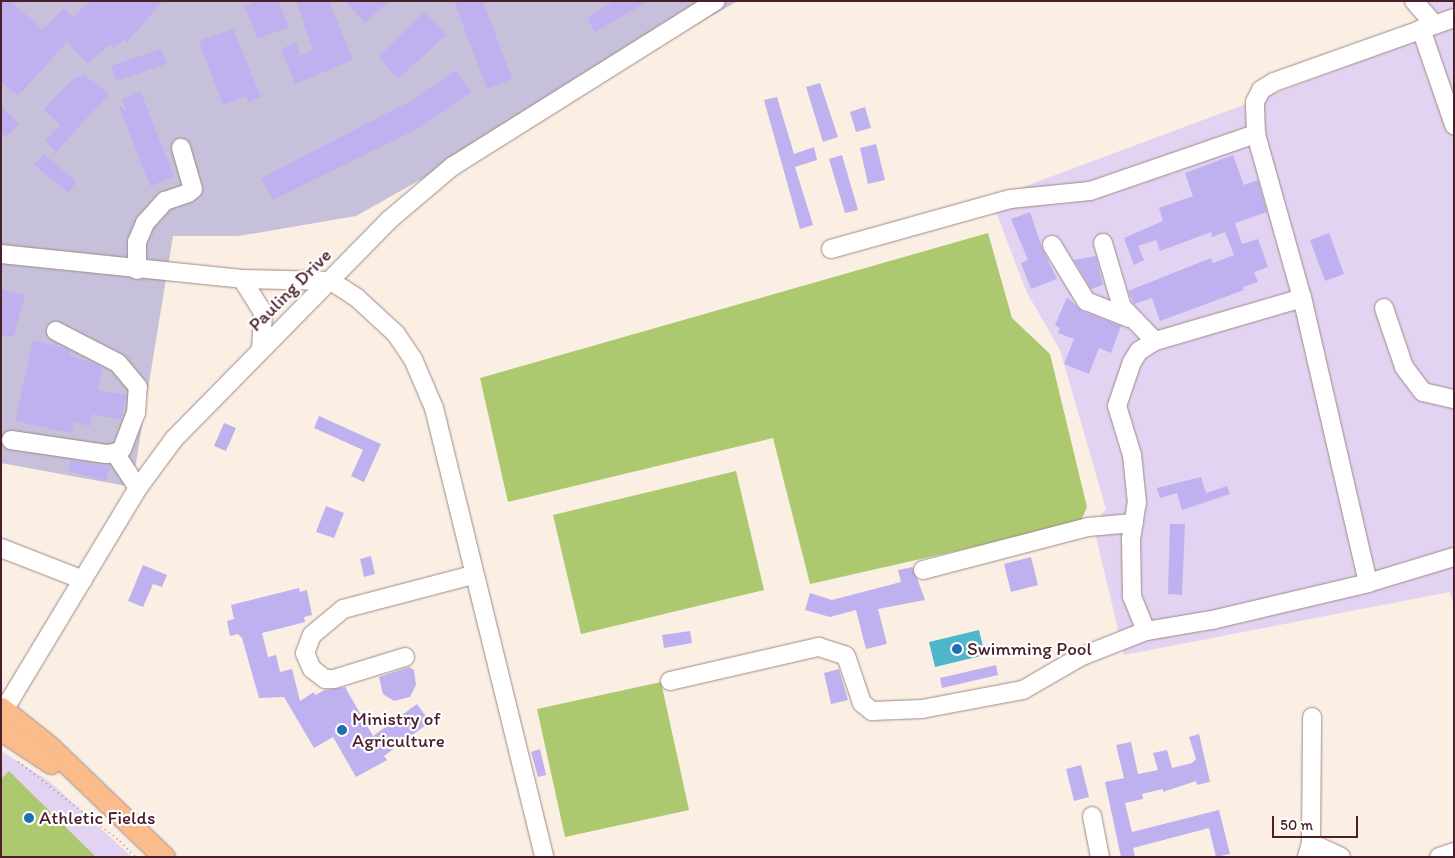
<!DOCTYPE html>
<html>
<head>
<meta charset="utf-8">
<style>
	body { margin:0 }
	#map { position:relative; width:1455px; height:858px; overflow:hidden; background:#faefe2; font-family:Itim,sans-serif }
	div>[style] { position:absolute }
	.built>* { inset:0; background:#e3d3f2 }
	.industrial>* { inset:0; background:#c6c0da }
	.green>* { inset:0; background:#adc970 }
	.water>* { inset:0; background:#4db6cb }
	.building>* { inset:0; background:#bfb1ef }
	.path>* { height:2px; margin-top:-1px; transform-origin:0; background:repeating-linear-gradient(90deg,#a28786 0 1px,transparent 0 5px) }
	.roads { filter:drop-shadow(0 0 1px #a28786) drop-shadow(0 0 1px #a28786) }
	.minor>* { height:18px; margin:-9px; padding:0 9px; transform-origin:9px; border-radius:9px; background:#fff }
	.major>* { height:21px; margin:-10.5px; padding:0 10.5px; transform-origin:10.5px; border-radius:10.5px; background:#f9bc8a }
	.dots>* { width:14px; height:14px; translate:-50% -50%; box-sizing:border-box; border:2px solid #fff; border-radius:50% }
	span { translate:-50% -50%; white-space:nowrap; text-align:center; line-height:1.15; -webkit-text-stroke:4.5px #fff; paint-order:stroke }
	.street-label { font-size:19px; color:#4a1f2b }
	.poi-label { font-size:19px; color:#4a1f2b }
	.left { translate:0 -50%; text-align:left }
	.frame { position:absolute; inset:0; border:2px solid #4a1f2b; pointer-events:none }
	.scale { position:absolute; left:1272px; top:816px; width:86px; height:22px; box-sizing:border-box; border:2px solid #4a1f2b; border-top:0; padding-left:6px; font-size:15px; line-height:18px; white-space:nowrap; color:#4a1f2b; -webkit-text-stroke:4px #fff; paint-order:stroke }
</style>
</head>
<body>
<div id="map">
	<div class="built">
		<div style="clip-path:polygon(1402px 1px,1454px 1px,1454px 607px,1450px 592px,1124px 655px,1093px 524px,1106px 509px,1060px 350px,1027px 293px,991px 199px,1439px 32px)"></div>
		<div style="clip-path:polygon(1px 751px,49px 781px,132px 857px,1px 857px)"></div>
	</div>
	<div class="industrial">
		<div style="clip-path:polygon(1px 1px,738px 1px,356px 216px,239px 236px,173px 236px,132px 487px,1px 463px)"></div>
	</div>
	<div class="green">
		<div style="clip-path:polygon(988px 233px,1012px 318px,1050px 354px,1087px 507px,1080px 523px,810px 584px,773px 438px,508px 502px,480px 378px)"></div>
		<div style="clip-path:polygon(736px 471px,764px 590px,581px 634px,553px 515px)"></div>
		<div style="clip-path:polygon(661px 682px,689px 810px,565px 837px,537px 709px)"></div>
		<div style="clip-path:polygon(9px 771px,96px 857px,1px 857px,1px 779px)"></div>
	</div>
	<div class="water">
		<div style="clip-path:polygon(979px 630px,985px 655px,935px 667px,929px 642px)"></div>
	</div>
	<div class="building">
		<div style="clip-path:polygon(1px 1px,11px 1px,42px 30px,64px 8px,74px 17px,89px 1px,163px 1px,127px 42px,124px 39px,114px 48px,110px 44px,88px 64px,67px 42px,18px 96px,1px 81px)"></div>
		<div style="clip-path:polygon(258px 1px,278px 1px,289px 27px,257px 39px,245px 6px)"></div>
		<div style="clip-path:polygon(296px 1px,329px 1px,353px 60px,295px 84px,281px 49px,296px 43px,301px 55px,313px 50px)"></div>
		<div style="clip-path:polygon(345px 1px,389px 1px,365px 23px)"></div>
		<div style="clip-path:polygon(454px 1px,483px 1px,512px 79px,487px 89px)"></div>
		<div style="clip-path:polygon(614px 1px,648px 1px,595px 32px,587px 18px)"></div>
		<div style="clip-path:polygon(424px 12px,446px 35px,398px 79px,379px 57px)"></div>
		<div style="clip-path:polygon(233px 29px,261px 97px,248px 102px,246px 96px,223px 105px,199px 41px)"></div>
		<div style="clip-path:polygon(161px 49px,166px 64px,116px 81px,111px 66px)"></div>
		<div style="clip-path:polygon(456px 70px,471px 92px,419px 128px,273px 200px,261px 178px,411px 101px)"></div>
		<div style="clip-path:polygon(84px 75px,109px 94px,56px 152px,45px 141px,60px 125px,44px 109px,74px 78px)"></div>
		<div style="clip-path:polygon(820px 83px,838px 137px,823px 142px,806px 87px)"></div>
		<div style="clip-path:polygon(141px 92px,174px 177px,150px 186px,118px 103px,126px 111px,122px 99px)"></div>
		<div style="clip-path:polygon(777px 97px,794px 154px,814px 147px,817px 160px,795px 167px,813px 225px,800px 229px,764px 100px)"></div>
		<div style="clip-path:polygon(1px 106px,19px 124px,6px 137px,1px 132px)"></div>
		<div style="clip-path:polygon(865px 107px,871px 128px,856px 132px,850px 112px)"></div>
		<div style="clip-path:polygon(876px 144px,885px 180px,868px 184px,860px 148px)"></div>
		<div style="clip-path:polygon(44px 154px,76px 181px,69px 193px,34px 165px)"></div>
		<div style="clip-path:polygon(842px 155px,858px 210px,845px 213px,829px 159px)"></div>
		<div style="clip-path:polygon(1233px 155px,1244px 185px,1258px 180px,1267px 212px,1235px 223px,1242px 244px,1258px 239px,1268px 267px,1254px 272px,1258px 282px,1243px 287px,1244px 290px,1160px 321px,1152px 298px,1134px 304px,1128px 291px,1211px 258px,1213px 263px,1234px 255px,1225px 232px,1212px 237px,1211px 232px,1160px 251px,1156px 240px,1138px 246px,1144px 260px,1134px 265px,1124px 238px,1163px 221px,1159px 208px,1193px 196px,1185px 173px)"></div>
		<div style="clip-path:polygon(1030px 212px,1043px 250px,1057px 279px,1031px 289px,1021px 263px,1028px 260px,1011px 219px)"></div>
		<div style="clip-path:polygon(1329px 233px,1344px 274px,1325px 281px,1310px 240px)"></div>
		<div style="clip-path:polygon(1096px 256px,1103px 285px,1091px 289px,1074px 260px)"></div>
		<div style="clip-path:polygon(1px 289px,25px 295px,14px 337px,1px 335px)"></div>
		<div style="clip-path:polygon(1067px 297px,1082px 311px,1121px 326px,1111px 353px,1099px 348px,1089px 374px,1064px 364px,1074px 339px,1058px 333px,1060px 328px,1055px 325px)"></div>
		<div style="clip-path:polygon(33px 340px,65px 348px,70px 350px,69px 355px,102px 367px,98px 390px,126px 395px,121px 420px,92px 414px,90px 426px,74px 422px,71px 433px,15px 421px)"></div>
		<div style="clip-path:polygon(319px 416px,381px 444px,364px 482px,351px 476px,363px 450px,314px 428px)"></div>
		<div style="clip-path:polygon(224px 423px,236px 428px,226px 451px,214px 446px)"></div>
		<div style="clip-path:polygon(71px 460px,110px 467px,106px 481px,68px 471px)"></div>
		<div style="clip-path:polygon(1201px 477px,1206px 493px,1227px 486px,1230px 494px,1182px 510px,1177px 493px,1160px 498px,1157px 488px)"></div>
		<div style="clip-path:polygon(326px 506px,344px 513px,334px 538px,316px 532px)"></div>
		<div style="clip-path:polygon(1170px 524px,1185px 524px,1182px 595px,1168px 594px)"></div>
		<div style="clip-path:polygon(371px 556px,375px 574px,364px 577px,360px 559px)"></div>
		<div style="clip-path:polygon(1031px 557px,1038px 585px,1011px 592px,1004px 564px)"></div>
		<div style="clip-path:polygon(143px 565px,167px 575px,162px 587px,153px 584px,143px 607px,128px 601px)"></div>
		<div style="clip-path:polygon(913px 567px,925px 600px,878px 609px,887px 644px,866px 649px,856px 610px,830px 617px,805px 610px,810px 593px,832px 600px,901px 582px,898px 570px)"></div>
		<div style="clip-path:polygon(299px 588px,300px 592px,307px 590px,312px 615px,304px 617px,305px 622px,262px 633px,268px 657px,276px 655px,280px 672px,292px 669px,300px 701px,314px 692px,315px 695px,325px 690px,345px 687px,373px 736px,417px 704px,430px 722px,384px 756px,387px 760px,356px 777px,333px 737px,314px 748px,284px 697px,259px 698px,242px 638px,238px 634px,230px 636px,227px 621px,234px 619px,231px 605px)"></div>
		<div style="clip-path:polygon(690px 631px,692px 643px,664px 648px,662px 635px)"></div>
		<div style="clip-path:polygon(996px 665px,998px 675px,942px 688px,940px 678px)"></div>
		<div style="clip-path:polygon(409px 667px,414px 670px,416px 685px,410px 697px,394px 701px,383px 694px,379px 677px)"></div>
		<div style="clip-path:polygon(839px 669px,848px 700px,831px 704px,824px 673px)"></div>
		<div style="clip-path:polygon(1199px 734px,1210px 782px,1197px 785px,1196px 781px,1163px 792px,1163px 789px,1142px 794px,1143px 799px,1125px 803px,1132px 832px,1219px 810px,1230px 854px,1216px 857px,1209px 828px,1133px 848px,1135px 857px,1121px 857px,1105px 782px,1124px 778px,1116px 745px,1131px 742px,1138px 774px,1158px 770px,1153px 753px,1167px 750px,1172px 768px,1192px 763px,1196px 759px,1189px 737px)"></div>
		<div style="clip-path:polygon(540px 749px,546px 775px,538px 777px,531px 752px)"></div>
		<div style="clip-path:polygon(1081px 765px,1089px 797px,1074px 801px,1066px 769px)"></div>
	</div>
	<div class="path">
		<div style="left:18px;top:762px;width:129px;rotate:37.8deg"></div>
		<div style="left:120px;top:841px;width:22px;rotate:47deg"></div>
	</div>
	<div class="roads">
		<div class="minor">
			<div style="left:1414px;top:1px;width:30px;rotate:49deg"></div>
			<div style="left:1421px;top:29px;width:102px;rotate:71deg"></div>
			<div style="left:1103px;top:243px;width:67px;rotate:73.5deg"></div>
			<div style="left:1122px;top:307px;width:47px;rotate:45.9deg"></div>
			<div style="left:1052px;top:245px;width:66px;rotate:58.7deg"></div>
			<div style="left:1086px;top:301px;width:46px;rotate:21.6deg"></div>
			<div style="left:831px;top:249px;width:186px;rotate:-15.6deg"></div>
			<div style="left:1010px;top:199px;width:80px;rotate:-5.7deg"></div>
			<div style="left:1090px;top:191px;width:176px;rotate:-19deg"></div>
			<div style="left:1px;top:254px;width:242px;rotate:5.9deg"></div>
			<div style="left:242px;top:279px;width:89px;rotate:1.3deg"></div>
			<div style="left:331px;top:281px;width:31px;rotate:33deg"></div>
			<div style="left:357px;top:298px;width:53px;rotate:42.7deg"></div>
			<div style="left:396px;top:334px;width:30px;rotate:56deg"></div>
			<div style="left:413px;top:359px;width:53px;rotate:66.8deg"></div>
			<div style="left:434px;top:408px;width:462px;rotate:76.2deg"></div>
			<div style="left:137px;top:270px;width:28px;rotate:-90deg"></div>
			<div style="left:137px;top:242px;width:21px;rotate:-67deg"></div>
			<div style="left:145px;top:223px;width:30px;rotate:-48deg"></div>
			<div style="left:165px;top:201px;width:24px;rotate:-19deg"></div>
			<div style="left:188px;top:193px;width:6px;rotate:-39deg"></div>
			<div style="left:193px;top:189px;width:43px;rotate:-106.3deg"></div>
			<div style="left:242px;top:279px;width:39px;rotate:58deg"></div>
			<div style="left:263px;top:312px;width:36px;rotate:93deg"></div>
			<div style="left:1384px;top:308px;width:62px;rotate:71.3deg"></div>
			<div style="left:1404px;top:367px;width:31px;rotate:53deg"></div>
			<div style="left:1423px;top:392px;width:32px;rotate:13deg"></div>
			<div style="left:11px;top:440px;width:96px;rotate:8.4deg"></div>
			<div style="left:106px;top:454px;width:9px;rotate:-6deg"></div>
			<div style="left:115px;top:453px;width:8px;rotate:-30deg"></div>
			<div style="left:122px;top:449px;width:39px;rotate:-69deg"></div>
			<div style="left:136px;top:413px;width:26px;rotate:-86deg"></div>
			<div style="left:138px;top:387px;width:31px;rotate:-130deg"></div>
			<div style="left:118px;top:363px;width:70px;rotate:-152.7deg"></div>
			<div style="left:115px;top:453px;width:42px;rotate:56.7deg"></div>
			<div style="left:1px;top:548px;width:88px;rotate:21.3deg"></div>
			<div style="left:923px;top:570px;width:171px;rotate:-14.6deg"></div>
			<div style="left:1088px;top:527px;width:46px;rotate:-5deg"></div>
			<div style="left:1368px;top:583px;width:293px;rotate:-103deg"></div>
			<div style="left:1302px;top:298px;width:170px;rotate:-105.7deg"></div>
			<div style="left:1256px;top:134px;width:32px;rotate:-92deg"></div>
			<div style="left:1255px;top:102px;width:13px;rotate:-63deg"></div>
			<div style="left:1261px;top:90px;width:15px;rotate:-32deg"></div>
			<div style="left:1274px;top:82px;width:191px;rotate:-19.6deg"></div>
			<div style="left:1146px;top:631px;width:38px;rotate:-112deg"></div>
			<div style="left:1132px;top:596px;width:57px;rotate:-91deg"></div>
			<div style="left:1131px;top:539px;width:36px;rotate:-81deg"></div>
			<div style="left:1137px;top:503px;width:48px;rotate:-95.9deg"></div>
			<div style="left:1132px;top:455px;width:51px;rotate:-107deg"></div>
			<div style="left:1117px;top:406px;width:46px;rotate:-71.2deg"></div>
			<div style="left:1132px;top:362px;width:13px;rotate:-58deg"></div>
			<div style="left:1139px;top:351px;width:19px;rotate:-32deg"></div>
			<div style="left:1155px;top:341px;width:153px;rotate:-16.3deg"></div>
			<div style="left:405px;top:657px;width:74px;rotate:162.8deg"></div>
			<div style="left:334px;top:679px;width:9px;rotate:180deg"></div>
			<div style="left:325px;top:679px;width:16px;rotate:-142deg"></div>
			<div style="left:312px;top:669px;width:17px;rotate:-114deg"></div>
			<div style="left:305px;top:653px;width:19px;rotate:-69deg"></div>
			<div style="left:312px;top:635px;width:40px;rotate:-40deg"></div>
			<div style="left:343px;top:609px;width:134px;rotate:-14.7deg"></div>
			<div style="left:670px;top:681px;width:153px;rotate:-12.9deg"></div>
			<div style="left:819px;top:647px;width:28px;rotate:18deg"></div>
			<div style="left:846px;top:656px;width:50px;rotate:71.2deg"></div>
			<div style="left:862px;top:703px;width:13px;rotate:39deg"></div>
			<div style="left:872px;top:711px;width:50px;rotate:-2.3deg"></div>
			<div style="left:922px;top:709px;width:103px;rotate:-10.7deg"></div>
			<div style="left:1023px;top:690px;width:66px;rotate:-30.1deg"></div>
			<div style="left:1080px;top:657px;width:71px;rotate:-21.5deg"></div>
			<div style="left:1146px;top:631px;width:67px;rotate:-9.5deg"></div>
			<div style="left:1212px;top:620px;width:160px;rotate:-13.3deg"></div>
			<div style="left:1368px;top:583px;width:90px;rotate:-16.8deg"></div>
			<div style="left:1px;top:715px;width:265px;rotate:-58.9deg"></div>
			<div style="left:138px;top:488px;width:61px;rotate:-53.7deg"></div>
			<div style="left:174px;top:439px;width:307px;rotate:-45.5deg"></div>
			<div style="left:389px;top:220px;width:84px;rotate:-40.2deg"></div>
			<div style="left:453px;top:166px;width:310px;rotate:-32.1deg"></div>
			<div style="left:1092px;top:816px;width:42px;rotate:79deg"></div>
			<div style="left:1311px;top:843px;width:33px;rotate:25deg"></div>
			<div style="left:1307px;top:857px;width:15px;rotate:-74deg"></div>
			<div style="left:1311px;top:843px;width:126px;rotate:-89.5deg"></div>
			<div style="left:1439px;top:857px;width:16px;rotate:-18deg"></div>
		</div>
		<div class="major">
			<div style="left:1px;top:708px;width:61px;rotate:38.4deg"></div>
			<div style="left:49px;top:746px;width:160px;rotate:44deg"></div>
			<div style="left:1px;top:730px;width:60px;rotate:33.4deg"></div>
		</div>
	</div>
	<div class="dots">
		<div style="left:957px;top:649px;background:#1f6fb2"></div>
		<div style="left:342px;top:730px;background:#1f6fb2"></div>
		<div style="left:29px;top:818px;background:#1f6fb2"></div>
	</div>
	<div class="street-label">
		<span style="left:290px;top:290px;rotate:-45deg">Pauling Drive</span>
	</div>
	<div class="poi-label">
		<span class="left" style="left:967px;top:649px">Swimming Pool</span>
		<span class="left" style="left:352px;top:730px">Ministry of<br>Agriculture</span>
		<span class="left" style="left:39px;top:818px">Athletic Fields</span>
	</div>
	<div class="frame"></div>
	<div class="scale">50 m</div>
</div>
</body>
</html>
